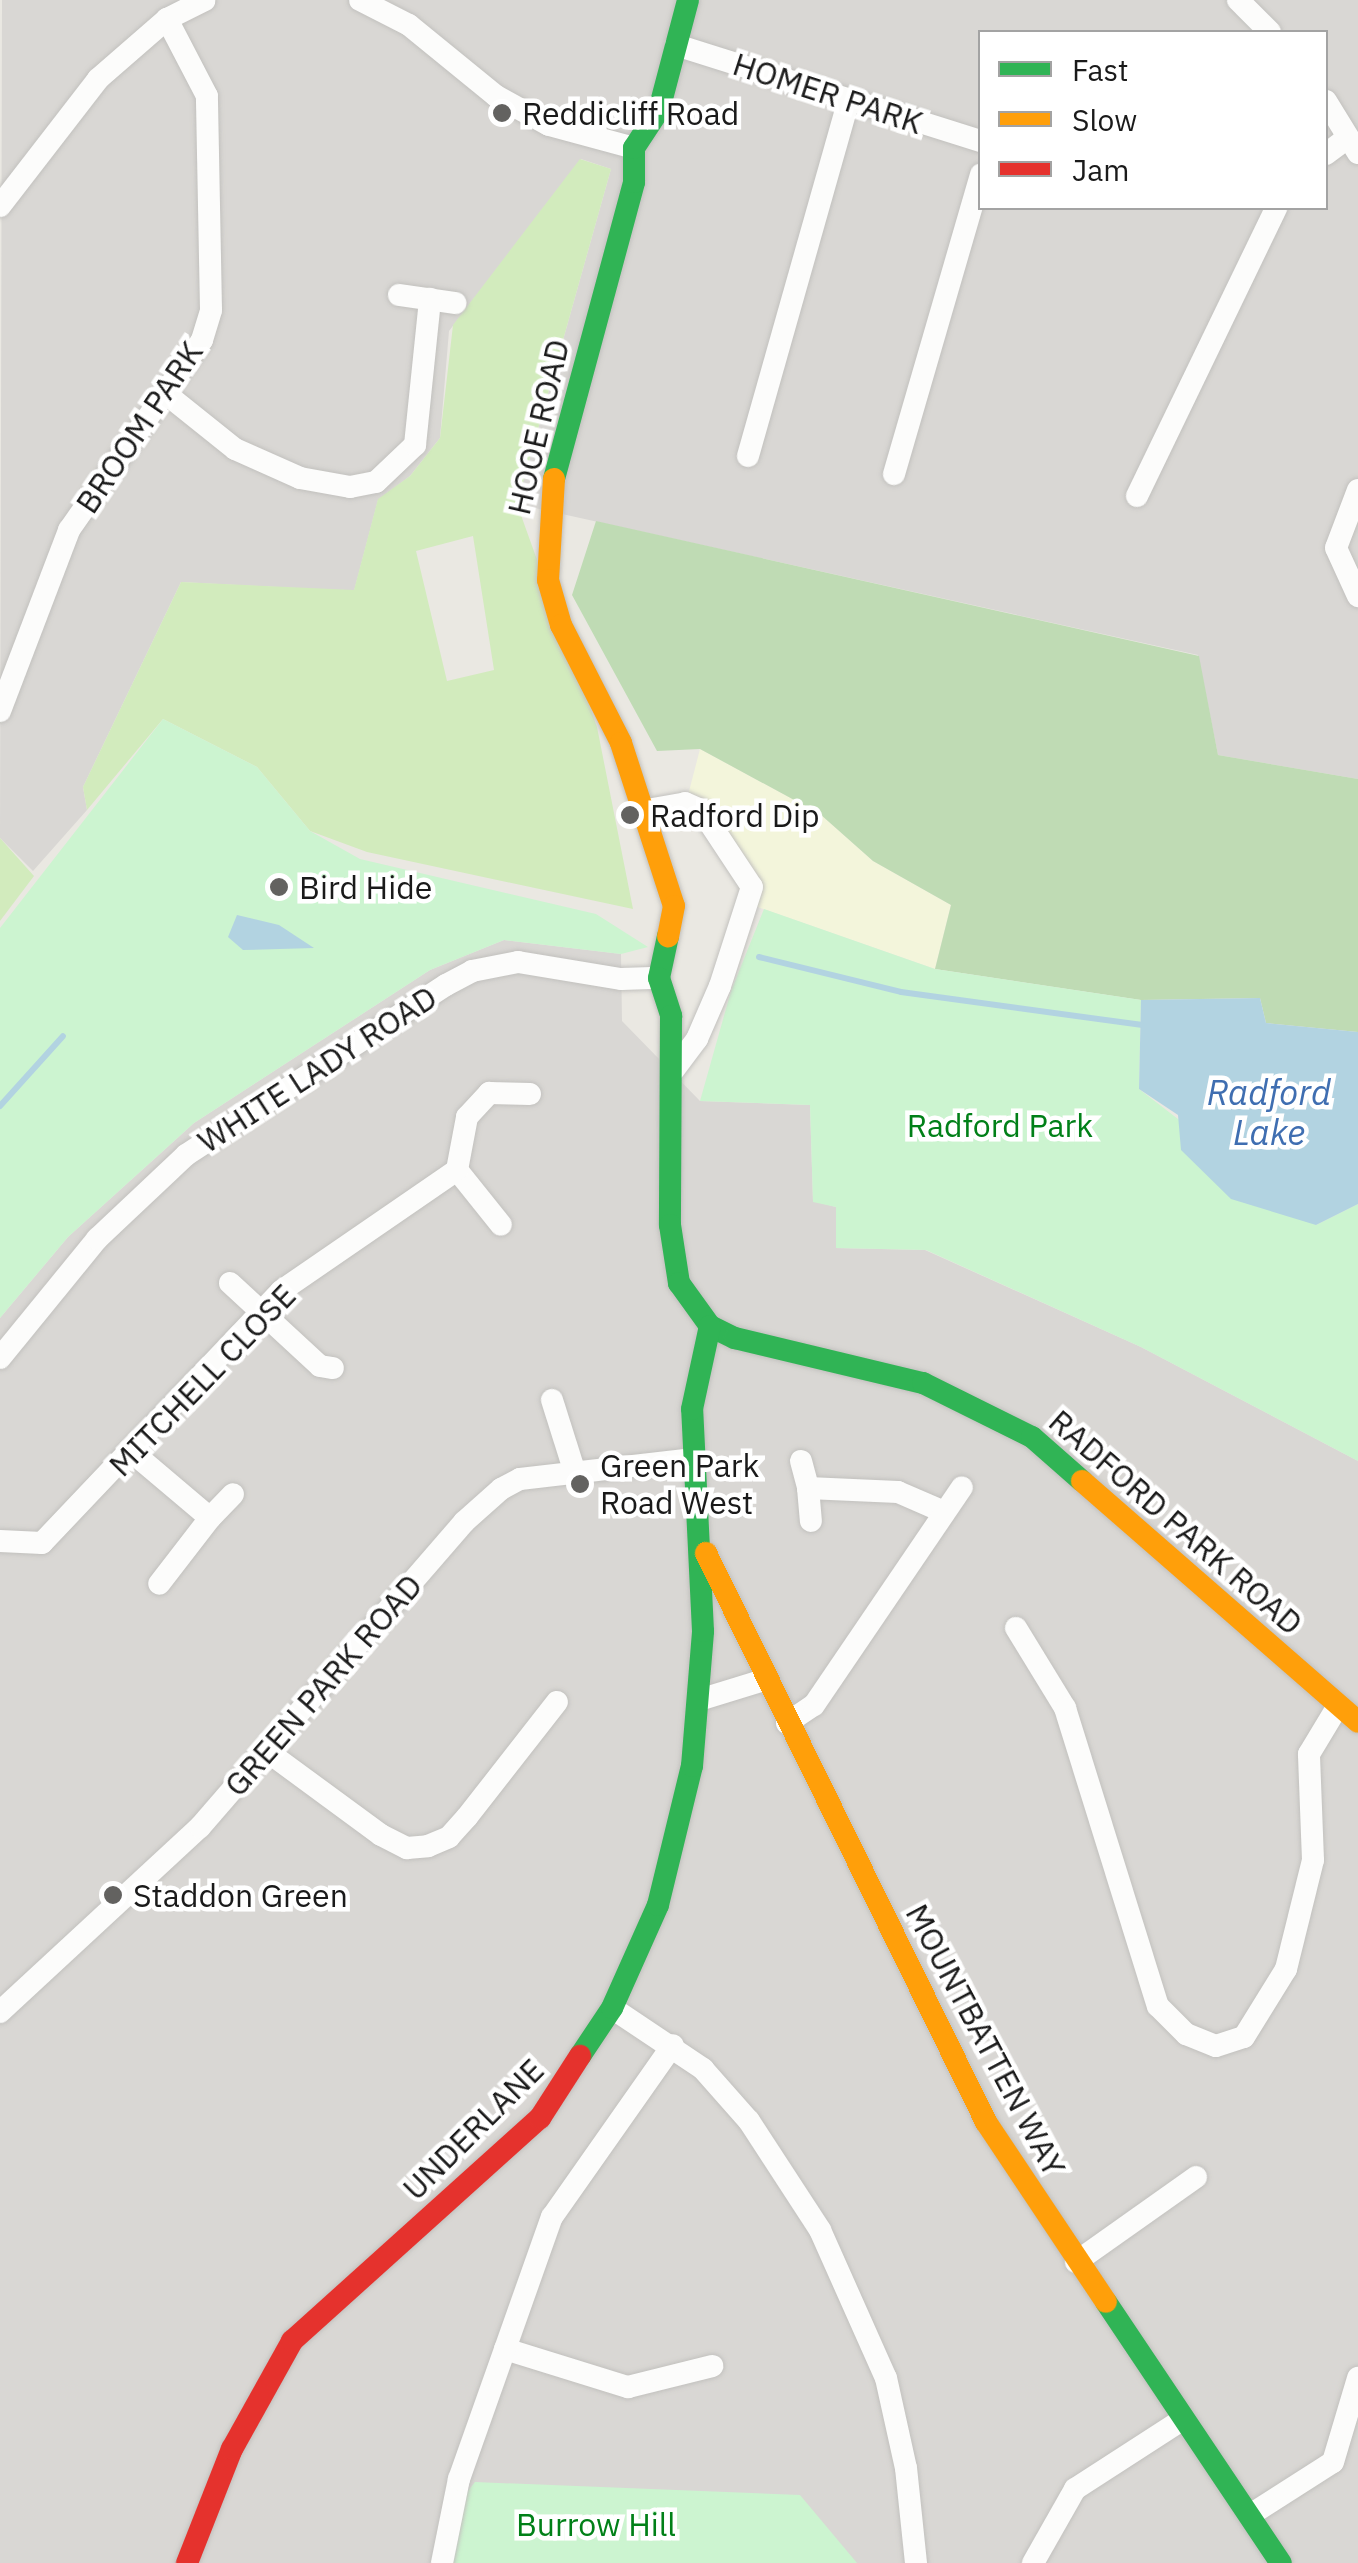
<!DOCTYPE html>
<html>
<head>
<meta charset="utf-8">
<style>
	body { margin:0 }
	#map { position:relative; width:1358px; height:2563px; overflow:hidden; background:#eae8e2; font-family:"IBM Plex Sans",sans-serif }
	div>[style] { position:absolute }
	.residential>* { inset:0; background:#d9d7d4 }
	.education>* { inset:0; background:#f3f5db }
	.grass>* { inset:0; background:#d2ebbd }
	.forest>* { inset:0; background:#bfdbb4 }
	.park>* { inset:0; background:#ccf4d0 }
	.water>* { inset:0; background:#b2d3e1 }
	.stream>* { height:6px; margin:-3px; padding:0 3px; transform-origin:3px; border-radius:3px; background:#b2d3e1 }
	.roads { filter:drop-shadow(0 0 2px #c2c1be) drop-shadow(0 0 2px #c2c1be) }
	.street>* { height:22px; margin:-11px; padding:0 11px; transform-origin:11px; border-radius:11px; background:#fcfcfb }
	.fast>* { height:22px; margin:-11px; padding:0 11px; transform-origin:11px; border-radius:11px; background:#30b455 }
	.slow>* { height:22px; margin:-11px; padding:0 11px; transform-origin:11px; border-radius:11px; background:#ff9f0a }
	.jam>* { height:22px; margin:-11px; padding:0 11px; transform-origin:11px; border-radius:11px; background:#e5322d }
	.dots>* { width:28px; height:28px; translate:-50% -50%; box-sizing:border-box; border:5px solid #fff; border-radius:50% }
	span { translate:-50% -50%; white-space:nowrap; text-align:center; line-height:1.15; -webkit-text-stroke:9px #fff; paint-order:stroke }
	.street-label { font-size:32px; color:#1a1a1a }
	.poi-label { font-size:32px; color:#1a1a1a }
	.left { translate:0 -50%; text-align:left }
	.park-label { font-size:32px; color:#018018 }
	.water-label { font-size:35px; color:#3f6eb1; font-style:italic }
	.legend { position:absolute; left:978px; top:30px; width:350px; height:180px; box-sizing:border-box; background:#fff; border:2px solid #a3a3a3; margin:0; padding:12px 18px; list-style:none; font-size:30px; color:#1a1a1a }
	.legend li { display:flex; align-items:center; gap:20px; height:50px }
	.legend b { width:50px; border:2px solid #a3a3a3 }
</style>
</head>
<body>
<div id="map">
	<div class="residential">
		<div style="clip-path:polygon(evenodd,1358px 0,1358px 779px,1218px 755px,1198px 655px,517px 504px,611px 169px,581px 159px,449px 331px,440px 438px,410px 476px,378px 500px,354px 591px,181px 582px,83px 787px,87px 810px,33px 871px,0 838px,2px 0,1358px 0,981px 32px,1326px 32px,1326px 208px,981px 208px,981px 32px)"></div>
		<div style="clip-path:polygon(504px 940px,621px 954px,622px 1021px,700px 1101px,810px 1105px,813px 1201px,836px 1207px,836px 1248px,925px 1250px,1141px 1347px,1358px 1461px,1358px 2563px,0 2563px,0 1318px,68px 1237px,194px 1123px,430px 970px)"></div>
	</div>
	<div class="education">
		<div style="clip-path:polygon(700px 749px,820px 814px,873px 861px,951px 905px,935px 969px,746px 903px,752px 887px,686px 803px)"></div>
	</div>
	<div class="grass">
		<div style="clip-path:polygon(evenodd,580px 159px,611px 169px,517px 504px,597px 727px,633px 909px,367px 852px,310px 831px,257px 767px,163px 719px,87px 810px,83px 787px,181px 582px,354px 590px,378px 499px,410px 476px,440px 438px,453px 325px,580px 159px,473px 536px,494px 670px,447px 681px,416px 551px,473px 536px)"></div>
		<div style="clip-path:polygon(0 838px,34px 876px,0 921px)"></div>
	</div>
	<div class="forest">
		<div style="clip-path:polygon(596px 521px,1199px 656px,1218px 755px,1358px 779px,1358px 1032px,1266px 1023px,1260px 998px,1141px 1000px,935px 969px,951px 905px,873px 861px,820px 814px,700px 749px,657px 751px,572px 595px)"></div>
	</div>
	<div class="park">
		<div style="clip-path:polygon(163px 719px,257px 767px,310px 831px,360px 859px,596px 914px,648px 947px,621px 954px,504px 940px,430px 970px,194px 1123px,68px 1237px,0 1318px,0 928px)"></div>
		<div style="clip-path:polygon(764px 909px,935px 969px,1141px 1000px,1139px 1089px,1316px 1225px,1358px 1204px,1358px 1461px,1141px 1347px,926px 1250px,836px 1248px,836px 1207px,813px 1202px,810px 1105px,700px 1101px,731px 991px)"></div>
		<div style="clip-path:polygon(475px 2482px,800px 2495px,857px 2563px,448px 2563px,462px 2498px)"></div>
	</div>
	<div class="water">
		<div style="clip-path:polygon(237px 915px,279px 925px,314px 948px,243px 950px,228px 937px)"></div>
		<div style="clip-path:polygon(1260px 998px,1266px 1023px,1358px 1032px,1358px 1204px,1316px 1225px,1231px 1199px,1181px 1150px,1178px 1115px,1139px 1089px,1141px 1000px)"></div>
	</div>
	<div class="stream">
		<div style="left:759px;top:957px;width:146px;rotate:13.8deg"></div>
		<div style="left:901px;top:992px;width:242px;rotate:7.8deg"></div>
		<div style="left:0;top:1106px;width:94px;rotate:-48deg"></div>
	</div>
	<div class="roads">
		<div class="street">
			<div style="left:360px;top:0;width:55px;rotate:27deg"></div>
			<div style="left:409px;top:25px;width:112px;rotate:39.2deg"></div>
			<div style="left:496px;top:96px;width:60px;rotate:28.7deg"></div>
			<div style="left:549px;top:125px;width:88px;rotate:15.1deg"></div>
			<div style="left:1238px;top:0;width:45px;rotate:45deg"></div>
			<div style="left:676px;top:45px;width:320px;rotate:17.5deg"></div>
			<div style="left:1326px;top:101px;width:61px;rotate:58.4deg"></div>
			<div style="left:1326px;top:154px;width:26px;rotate:-37deg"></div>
			<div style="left:0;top:206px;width:160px;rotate:-52.3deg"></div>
			<div style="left:98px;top:79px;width:91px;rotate:-41deg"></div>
			<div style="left:167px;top:19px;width:42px;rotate:-26.6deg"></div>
			<div style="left:399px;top:295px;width:57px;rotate:8.1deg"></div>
			<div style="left:165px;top:393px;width:90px;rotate:38.7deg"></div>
			<div style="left:235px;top:449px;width:71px;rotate:24deg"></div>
			<div style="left:300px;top:478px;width:51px;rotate:10.2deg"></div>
			<div style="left:350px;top:487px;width:26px;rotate:-11deg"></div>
			<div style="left:376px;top:482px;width:54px;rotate:-43.5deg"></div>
			<div style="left:415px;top:445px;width:147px;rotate:-84.1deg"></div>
			<div style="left:748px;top:456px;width:371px;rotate:-74.2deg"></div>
			<div style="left:894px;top:474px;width:312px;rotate:-73.8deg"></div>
			<div style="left:1358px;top:490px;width:62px;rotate:110.8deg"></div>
			<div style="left:1336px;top:548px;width:53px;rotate:65.4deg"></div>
			<div style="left:1137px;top:496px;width:320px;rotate:-64.2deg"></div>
			<div style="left:0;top:711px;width:194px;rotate:-69.1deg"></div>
			<div style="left:69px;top:530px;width:232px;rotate:-55deg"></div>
			<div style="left:202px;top:340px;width:31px;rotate:-73deg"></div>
			<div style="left:211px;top:310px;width:214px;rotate:-91.1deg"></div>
			<div style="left:207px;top:96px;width:87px;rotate:-117.5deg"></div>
			<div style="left:647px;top:810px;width:39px;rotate:-10deg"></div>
			<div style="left:685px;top:803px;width:17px;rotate:24deg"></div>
			<div style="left:701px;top:810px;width:92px;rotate:56.5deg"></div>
			<div style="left:752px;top:887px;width:104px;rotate:107.9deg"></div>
			<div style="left:720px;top:986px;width:58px;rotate:113.5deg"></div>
			<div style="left:697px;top:1039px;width:38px;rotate:127deg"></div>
			<div style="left:457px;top:1170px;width:70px;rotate:51.3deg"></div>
			<div style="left:230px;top:1283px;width:122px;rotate:42.7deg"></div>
			<div style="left:320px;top:1366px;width:13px;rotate:9deg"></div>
			<div style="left:0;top:1358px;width:154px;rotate:-50.8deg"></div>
			<div style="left:97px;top:1239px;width:122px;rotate:-43.3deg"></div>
			<div style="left:186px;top:1155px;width:311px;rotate:-33.2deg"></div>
			<div style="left:446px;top:985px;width:30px;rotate:-28deg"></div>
			<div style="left:472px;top:971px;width:47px;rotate:-11.1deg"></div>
			<div style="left:518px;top:962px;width:104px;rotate:9.4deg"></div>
			<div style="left:621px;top:979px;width:38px;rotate:-2deg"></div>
			<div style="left:552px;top:1400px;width:77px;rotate:72.5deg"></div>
			<div style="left:132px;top:1452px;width:102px;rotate:40.2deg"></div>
			<div style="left:210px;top:1518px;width:83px;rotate:127.7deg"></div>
			<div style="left:801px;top:1461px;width:28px;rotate:75deg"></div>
			<div style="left:808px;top:1488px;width:90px;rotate:2.5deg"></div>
			<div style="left:898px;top:1492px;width:50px;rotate:23.5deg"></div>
			<div style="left:808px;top:1488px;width:33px;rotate:85deg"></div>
			<div style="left:210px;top:1518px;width:33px;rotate:-46deg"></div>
			<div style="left:0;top:1541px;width:42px;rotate:2.7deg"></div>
			<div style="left:42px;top:1543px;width:347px;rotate:-46.5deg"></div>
			<div style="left:281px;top:1291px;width:214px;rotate:-34.5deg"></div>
			<div style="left:457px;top:1170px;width:54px;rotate:-79.3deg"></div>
			<div style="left:467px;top:1117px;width:33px;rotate:-47deg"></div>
			<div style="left:489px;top:1093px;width:41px;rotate:1.4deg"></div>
			<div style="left:1016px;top:1628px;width:94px;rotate:58.5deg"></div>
			<div style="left:1065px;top:1708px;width:312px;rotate:72.7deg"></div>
			<div style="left:1158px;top:2006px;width:40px;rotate:45deg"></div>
			<div style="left:1186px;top:2034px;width:32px;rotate:22deg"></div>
			<div style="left:1216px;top:2046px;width:29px;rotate:-18deg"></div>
			<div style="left:1244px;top:2037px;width:80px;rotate:-58.3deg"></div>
			<div style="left:1286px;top:1969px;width:112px;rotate:-76.1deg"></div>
			<div style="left:1313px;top:1860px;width:106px;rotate:-92.2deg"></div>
			<div style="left:1309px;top:1754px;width:56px;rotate:-58.9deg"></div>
			<div style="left:699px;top:1700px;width:68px;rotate:-17.1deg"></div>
			<div style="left:787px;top:1723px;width:32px;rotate:-34deg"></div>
			<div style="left:814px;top:1705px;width:263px;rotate:-55.8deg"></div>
			<div style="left:268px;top:1752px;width:140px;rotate:36.3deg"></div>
			<div style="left:381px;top:1835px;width:29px;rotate:27deg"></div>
			<div style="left:407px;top:1848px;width:21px;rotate:-5deg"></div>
			<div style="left:428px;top:1846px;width:23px;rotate:-23deg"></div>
			<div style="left:449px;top:1837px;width:27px;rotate:-48deg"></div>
			<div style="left:467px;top:1817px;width:146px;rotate:-52deg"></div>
			<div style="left:612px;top:2008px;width:110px;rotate:33.8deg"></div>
			<div style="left:703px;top:2069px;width:69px;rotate:48.5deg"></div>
			<div style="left:749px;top:2121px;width:130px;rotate:56.9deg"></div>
			<div style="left:820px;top:2230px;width:162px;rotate:66deg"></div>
			<div style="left:886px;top:2378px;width:92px;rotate:77.5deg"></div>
			<div style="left:906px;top:2468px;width:96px;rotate:84deg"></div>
			<div style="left:0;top:2012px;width:272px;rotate:-42.8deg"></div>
			<div style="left:200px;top:1827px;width:403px;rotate:-49.1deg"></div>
			<div style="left:464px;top:1522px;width:50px;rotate:-41.7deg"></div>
			<div style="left:501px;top:1489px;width:21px;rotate:-28deg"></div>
			<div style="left:520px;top:1479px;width:175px;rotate:-6.6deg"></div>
			<div style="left:1076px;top:2262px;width:147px;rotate:-35.3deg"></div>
			<div style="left:505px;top:2349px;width:129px;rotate:17.2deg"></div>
			<div style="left:628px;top:2387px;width:87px;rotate:-14deg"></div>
			<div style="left:1250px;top:2515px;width:98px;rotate:-32.6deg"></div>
			<div style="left:1333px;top:2462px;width:88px;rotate:-73.4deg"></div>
			<div style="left:442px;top:2563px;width:86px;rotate:-78.6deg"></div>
			<div style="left:459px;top:2479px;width:278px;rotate:-70.5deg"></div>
			<div style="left:552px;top:2217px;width:210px;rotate:-54.9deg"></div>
			<div style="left:1033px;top:2563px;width:85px;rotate:-60.4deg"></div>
			<div style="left:1075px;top:2489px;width:129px;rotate:-32.9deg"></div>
		</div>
		<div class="fast">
			<div style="left:554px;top:479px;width:308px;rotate:-74.9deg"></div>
			<div style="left:634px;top:182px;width:34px;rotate:-90deg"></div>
			<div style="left:634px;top:148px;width:45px;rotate:-56.7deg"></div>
			<div style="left:659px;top:110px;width:114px;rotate:-75.2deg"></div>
			<div style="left:668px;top:936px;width:43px;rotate:102.1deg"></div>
			<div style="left:659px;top:978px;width:40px;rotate:72deg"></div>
			<div style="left:671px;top:1016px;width:209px;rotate:90.3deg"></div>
			<div style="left:670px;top:1225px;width:59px;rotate:81.2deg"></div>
			<div style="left:679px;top:1283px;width:53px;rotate:54.2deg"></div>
			<div style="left:710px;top:1326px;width:28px;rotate:26deg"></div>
			<div style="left:735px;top:1338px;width:193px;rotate:13.5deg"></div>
			<div style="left:923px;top:1383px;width:122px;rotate:26.4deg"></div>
			<div style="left:1032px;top:1437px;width:67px;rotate:41.3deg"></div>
			<div style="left:580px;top:2056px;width:58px;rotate:-56.3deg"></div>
			<div style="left:612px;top:2008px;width:113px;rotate:-65.9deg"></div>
			<div style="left:658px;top:1905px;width:143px;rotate:-76.3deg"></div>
			<div style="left:692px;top:1766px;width:135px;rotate:-85.3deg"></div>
			<div style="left:703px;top:1631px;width:222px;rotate:-92.8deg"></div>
			<div style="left:692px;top:1409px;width:85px;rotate:-77.8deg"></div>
			<div style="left:1106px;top:2302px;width:314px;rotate:56.2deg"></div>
		</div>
		<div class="slow">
			<div style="left:554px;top:479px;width:101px;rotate:93.4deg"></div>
			<div style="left:548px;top:580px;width:47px;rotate:73.9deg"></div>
			<div style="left:561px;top:625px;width:132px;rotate:63deg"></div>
			<div style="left:621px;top:743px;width:171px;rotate:72deg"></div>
			<div style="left:674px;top:906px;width:31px;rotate:101deg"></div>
			<div style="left:1082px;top:1481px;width:366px;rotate:41.1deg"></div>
			<div style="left:706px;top:1553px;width:634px;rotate:63.8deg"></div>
			<div style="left:986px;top:2122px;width:216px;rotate:56.3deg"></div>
		</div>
		<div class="jam">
			<div style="left:187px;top:2563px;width:123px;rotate:-68.5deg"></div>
			<div style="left:232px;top:2449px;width:124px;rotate:-60.9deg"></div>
			<div style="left:292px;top:2341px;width:334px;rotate:-42deg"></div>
			<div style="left:540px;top:2118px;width:74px;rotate:-57.2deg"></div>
		</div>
	</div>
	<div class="dots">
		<div style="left:502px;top:113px;background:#636260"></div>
		<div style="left:630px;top:815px;background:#636260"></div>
		<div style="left:279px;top:887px;background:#636260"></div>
		<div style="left:580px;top:1484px;background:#636260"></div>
		<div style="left:113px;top:1895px;background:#636260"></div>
	</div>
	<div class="street-label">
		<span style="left:828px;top:93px;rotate:18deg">HOMER PARK</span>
		<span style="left:139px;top:427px;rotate:-56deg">BROOM PARK</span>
		<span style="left:538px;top:427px;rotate:-77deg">HOOE ROAD</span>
		<span style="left:317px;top:1069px;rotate:-33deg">WHITE LADY ROAD</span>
		<span style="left:202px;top:1380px;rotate:-46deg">MITCHELL CLOSE</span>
		<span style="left:1176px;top:1522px;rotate:41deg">RADFORD PARK ROAD</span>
		<span style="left:323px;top:1685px;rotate:-49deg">GREEN PARK ROAD</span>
		<span style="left:986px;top:2040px;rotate:62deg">MOUNTBATTEN WAY</span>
		<span style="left:473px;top:2129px;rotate:-45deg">UNDERLANE</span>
	</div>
	<div class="poi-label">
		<span class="left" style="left:522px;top:113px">Reddicliff Road</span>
		<span class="left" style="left:650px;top:815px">Radford Dip</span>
		<span class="left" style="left:299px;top:887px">Bird Hide</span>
		<span class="left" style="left:600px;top:1484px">Green Park<br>Road West</span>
		<span class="left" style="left:133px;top:1895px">Staddon Green</span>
	</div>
	<div class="park-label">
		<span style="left:1000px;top:1125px">Radford Park</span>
		<span style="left:596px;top:2524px">Burrow Hill</span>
	</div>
	<div class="water-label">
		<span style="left:1269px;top:1112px">Radford<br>Lake</span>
	</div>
	<ul class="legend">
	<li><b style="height:12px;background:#30b455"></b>Fast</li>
	<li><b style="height:12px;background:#ff9f0a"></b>Slow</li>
	<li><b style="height:12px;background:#e5322d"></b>Jam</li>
	</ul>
</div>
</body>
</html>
